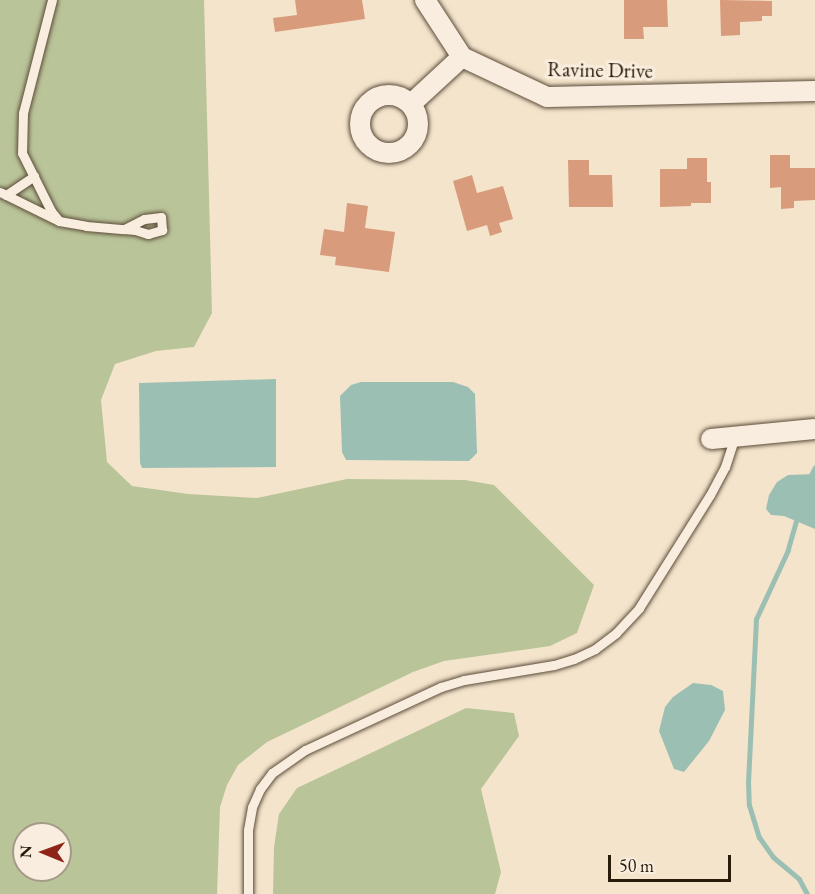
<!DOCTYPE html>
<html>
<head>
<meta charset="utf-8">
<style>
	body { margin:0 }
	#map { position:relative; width:815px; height:894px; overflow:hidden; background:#f4e4cc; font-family:"EB Garamond",serif }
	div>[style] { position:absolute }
	.green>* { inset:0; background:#bac499 }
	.water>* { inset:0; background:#9cbfb3 }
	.stream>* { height:5px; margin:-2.5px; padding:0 2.5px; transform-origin:2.5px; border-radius:2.5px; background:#9cbfb3 }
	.building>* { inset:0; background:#d89b7b }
	.roads { filter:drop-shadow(0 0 2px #5c4d3a) drop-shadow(0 0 2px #5c4d3a) }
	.service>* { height:9px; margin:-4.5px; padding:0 4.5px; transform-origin:4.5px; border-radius:4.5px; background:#f8edde }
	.minor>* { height:20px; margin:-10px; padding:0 10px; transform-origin:10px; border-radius:10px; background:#f8edde }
	.minor>.ring { margin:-10px; padding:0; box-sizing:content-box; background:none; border:20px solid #f8edde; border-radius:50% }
	span { translate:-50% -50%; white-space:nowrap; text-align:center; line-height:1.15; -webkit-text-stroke:6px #f8edde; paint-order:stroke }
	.street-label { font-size:21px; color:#291b09 }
	.north { position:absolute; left:12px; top:822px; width:60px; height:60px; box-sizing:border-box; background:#f8edde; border:2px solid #a59989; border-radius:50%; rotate:271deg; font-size:16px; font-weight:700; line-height:24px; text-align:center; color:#291b09 }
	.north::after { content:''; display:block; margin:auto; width:21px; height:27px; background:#8f2418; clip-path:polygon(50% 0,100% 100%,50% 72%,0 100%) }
	.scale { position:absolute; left:608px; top:855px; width:123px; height:27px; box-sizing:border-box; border:3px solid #291b09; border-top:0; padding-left:8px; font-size:18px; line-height:21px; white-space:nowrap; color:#291b09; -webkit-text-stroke:4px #f8edde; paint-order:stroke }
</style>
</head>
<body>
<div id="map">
	<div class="green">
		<div style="clip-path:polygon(evenodd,0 0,204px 0,212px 313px,194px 347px,156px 351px,115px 364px,101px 400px,107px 462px,132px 486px,188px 494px,257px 498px,347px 479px,465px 480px,494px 485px,594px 585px,577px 633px,550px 646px,444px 661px,413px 672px,267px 742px,238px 765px,227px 785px,220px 807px,217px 894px,0 894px,0 0,24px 834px,60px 834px,60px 870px,24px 870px,24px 834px)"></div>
		<div style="clip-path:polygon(466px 708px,514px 713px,519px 736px,481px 789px,501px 872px,495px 894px,273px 894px,274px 847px,279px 814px,297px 788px)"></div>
	</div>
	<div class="water">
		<div style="clip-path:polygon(276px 379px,276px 467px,142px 468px,140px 463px,139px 383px)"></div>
		<div style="clip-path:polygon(361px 382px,453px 382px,468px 387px,475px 394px,477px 453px,469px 461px,346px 460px,342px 452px,340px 396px,351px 385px)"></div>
		<div style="clip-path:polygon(815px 474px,815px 529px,784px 516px,771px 515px,766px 509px,769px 495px,777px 482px,788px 475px)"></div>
		<div style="clip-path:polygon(693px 683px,711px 685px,723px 691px,725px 710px,709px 741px,684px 772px,674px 769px,659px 731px,665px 707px,673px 697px)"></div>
	</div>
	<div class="stream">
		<div style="left:809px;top:479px;width:13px;rotate:-63deg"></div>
		<div style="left:798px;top:514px;width:37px;rotate:106deg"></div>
		<div style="left:788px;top:550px;width:76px;rotate:114.9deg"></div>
		<div style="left:756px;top:619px;width:162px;rotate:92.8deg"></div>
		<div style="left:748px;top:781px;width:24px;rotate:88deg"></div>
		<div style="left:749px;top:805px;width:34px;rotate:73deg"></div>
		<div style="left:759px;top:837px;width:24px;rotate:55deg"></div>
		<div style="left:773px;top:857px;width:34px;rotate:40deg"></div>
		<div style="left:799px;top:879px;width:17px;rotate:62deg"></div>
	</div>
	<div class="building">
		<div style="clip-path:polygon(295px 0,362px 0,365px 19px,275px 32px,273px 18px,297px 15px)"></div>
		<div style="clip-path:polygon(624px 0,667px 0,668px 27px,643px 27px,644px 39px,624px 39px)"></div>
		<div style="clip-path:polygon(720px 0,772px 1px,772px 16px,762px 16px,762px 21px,740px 22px,740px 35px,721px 36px)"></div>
		<div style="clip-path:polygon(770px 155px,790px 155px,790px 168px,815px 168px,815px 200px,794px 201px,794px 208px,781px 209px,781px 187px,770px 188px)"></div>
		<div style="clip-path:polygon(687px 158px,707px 158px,707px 182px,711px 182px,711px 203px,691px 203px,691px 206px,660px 207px,660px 169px,687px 169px)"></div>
		<div style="clip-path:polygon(568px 160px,589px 160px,589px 175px,612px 175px,613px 207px,569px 207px)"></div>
		<div style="clip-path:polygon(472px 175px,477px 193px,503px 186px,513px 219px,499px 223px,502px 232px,490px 236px,487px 225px,467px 231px,453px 181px)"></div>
		<div style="clip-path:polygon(347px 203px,368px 206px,365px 228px,395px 232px,389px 272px,335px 265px,336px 257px,320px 255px,324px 229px,344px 232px)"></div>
	</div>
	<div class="roads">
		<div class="service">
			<div style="left:52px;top:0;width:117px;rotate:104.4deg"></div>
			<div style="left:23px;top:113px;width:40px;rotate:91.4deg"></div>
			<div style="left:22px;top:153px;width:65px;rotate:63.4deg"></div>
			<div style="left:51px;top:211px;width:13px;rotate:51deg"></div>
			<div style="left:59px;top:221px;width:27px;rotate:10deg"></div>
			<div style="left:86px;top:226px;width:38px;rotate:5deg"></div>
			<div style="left:124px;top:229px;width:11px;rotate:5deg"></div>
			<div style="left:135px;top:230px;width:14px;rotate:17deg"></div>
			<div style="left:148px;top:234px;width:15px;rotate:-16deg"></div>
			<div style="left:162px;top:230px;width:13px;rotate:-94deg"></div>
			<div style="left:161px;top:217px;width:17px;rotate:173deg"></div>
			<div style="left:144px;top:219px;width:22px;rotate:153deg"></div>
			<div style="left:0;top:192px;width:64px;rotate:26.2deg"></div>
			<div style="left:6px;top:195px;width:34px;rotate:-34deg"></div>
			<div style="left:248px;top:894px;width:64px;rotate:-90deg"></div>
			<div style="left:248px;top:830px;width:23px;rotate:-80deg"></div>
			<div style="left:252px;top:807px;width:20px;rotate:-66deg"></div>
			<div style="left:260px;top:789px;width:20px;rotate:-53deg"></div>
			<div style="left:272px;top:773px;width:40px;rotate:-34.9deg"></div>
			<div style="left:305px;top:750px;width:150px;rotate:-24.9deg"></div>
			<div style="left:441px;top:687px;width:24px;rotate:-17deg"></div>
			<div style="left:464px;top:680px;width:91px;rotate:-9.5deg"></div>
			<div style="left:554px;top:665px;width:21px;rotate:-17deg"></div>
			<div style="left:574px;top:659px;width:23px;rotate:-25deg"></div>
			<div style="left:595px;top:649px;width:26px;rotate:-37deg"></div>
			<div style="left:616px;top:633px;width:34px;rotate:-47deg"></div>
			<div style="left:639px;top:608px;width:133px;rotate:-57.9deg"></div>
			<div style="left:710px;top:495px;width:32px;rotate:-62deg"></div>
			<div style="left:725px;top:467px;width:33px;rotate:-72deg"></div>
		</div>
		<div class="minor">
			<div style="left:425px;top:0;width:68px;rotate:57deg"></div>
			<div style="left:462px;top:57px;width:94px;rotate:25.2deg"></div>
			<div style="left:547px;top:97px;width:268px;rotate:-1.3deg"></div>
			<div class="ring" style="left:360px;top:95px;width:38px;height:38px"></div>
			<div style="left:411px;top:104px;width:69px;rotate:-42.7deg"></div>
			<div style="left:711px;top:439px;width:104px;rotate:-5.5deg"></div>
		</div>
	</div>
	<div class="street-label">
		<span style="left:600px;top:70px;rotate:1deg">Ravine Drive</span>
	</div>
	<div class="north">N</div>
	<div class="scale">50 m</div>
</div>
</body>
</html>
